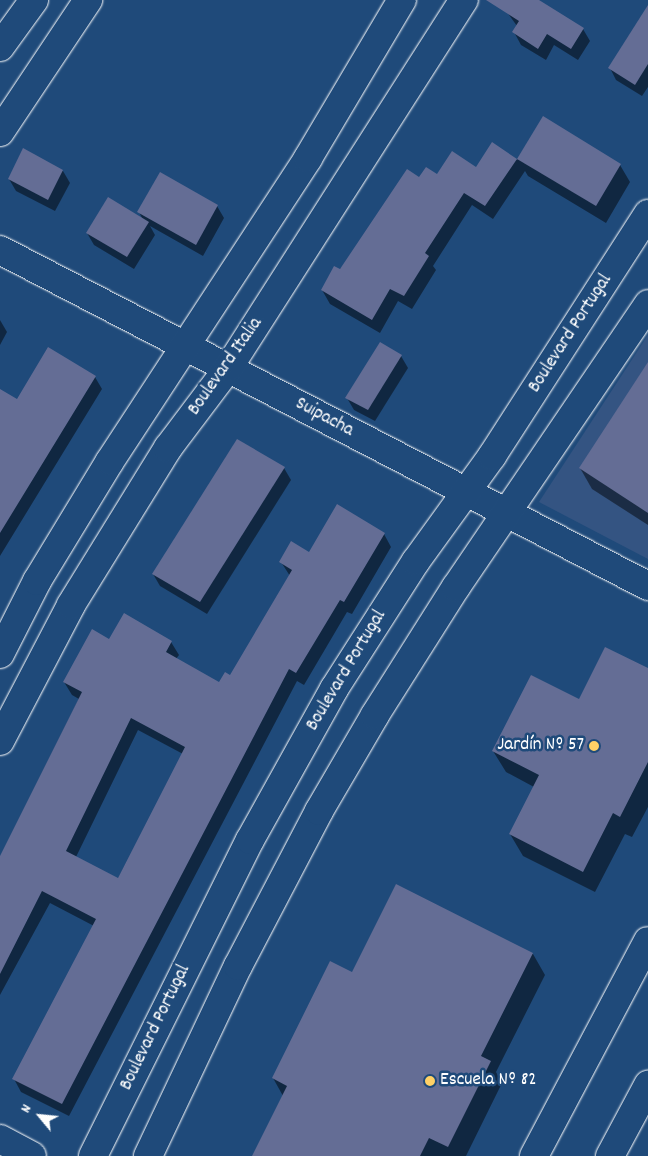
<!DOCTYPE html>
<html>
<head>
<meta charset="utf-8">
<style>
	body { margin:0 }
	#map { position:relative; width:648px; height:1156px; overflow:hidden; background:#1f4a7a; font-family:Dekko,sans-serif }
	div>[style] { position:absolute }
	.built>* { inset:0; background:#345482 }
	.shadow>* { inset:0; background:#0007 }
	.building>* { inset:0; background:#646d95 }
	.roads { filter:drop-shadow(0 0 1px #fff) drop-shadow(0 0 1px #fff) }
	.minor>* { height:28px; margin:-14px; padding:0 14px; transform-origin:14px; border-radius:14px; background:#1f4a7a }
	.dots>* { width:14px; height:14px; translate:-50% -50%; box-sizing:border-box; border:2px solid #1f4a7a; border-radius:50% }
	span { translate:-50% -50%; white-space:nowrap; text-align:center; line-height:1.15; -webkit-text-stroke:5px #1f4a7a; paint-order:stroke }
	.street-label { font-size:19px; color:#fff }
	.poi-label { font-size:19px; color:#fff }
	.right { translate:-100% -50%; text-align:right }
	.left { translate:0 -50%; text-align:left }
	.north { position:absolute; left:15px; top:1091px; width:50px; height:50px; -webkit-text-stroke:4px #1f4a7a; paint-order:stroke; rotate:298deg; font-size:14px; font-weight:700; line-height:20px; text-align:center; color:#fff }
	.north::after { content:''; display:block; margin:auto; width:18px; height:22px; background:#fff; clip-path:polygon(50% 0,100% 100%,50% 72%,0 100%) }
</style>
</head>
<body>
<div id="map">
	<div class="built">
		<div style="clip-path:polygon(648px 335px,648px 559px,539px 502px)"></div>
	</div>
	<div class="shadow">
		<div style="clip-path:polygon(515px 0,536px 0,583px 29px,590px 41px,578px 60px,554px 45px,546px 60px,521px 45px,514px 32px,517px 26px,507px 12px)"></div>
		<div style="clip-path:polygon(648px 16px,648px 87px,642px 96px,616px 80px,610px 68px)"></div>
		<div style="clip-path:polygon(543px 118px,620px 165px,630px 182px,606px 223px,528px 176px,525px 171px,493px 219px,472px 205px,433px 266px,436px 270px,412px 309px,398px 301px,380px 333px,330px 304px,322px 290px,419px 178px,476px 169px,492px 144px,517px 160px)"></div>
		<div style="clip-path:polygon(63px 171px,70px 183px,55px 211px,16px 191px,9px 179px)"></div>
		<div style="clip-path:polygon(217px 206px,224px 218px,203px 256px,150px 226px,155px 235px,134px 269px,94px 245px,87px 233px,143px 220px,139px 212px)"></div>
		<div style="clip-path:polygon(0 320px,7px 332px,0 345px)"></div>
		<div style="clip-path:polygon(401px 356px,408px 368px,375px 421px,354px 410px,347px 398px)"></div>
		<div style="clip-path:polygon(648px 364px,648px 525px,592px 489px,580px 468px)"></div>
		<div style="clip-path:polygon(95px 377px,102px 389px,0 556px,0 391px,18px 401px)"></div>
		<div style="clip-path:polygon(284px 468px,291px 480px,207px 614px,160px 586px,153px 574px)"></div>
		<div style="clip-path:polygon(evenodd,384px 534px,391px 547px,352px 614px,347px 612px,304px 685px,297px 681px,69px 1116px,21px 1092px,14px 1079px,94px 926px,50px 903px,0 995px,0 858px,79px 699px,72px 695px,64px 682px,110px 641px,171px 642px,179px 655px,176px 659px,220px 684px,231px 676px,290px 576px,281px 562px,384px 534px,138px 730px,183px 754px,118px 879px,76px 857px,138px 730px)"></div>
		<div style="clip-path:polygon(648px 669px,648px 807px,632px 837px,625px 834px,595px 892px,523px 856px,510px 834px,534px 787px,506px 772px,493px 751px,579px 701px)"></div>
		<div style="clip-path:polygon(533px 954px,545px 975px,496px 1072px,502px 1083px,466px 1156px,253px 1156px,283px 1096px,273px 1078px,352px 974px)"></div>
	</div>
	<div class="building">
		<div style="clip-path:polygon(486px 0,539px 0,584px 28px,571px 49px,547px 34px,538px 49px,512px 32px,519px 21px)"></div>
		<div style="clip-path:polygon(648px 5px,648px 64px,635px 85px,608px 68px)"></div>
		<div style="clip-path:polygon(543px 116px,621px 164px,596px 206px,517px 159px)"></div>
		<div style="clip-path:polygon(492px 142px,517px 159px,485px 206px,464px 193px,425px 253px,429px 256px,404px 296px,390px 289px,372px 320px,321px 290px,334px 266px,340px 269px,407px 169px,419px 177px,426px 167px,437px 174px,452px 151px,476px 167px)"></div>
		<div style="clip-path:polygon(23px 148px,63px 170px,48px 200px,8px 179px)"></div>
		<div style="clip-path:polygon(160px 172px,218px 205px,196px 245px,137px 212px)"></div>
		<div style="clip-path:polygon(108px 197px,149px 222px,127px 257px,86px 233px)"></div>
		<div style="clip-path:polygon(380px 342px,402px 355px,368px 410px,345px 398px)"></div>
		<div style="clip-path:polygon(48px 347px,96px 376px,0 533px,0 389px,17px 399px)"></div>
		<div style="clip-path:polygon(648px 362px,648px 513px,579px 468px)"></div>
		<div style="clip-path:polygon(237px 439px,285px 467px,200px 602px,152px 574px)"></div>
		<div style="clip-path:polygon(evenodd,337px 504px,385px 533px,344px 602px,340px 600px,296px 673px,289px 669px,62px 1104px,12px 1079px,96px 919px,42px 891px,0 974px,0 856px,82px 692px,63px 682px,92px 629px,109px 639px,124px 613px,172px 641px,166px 652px,219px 682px,225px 672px,230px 675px,292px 570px,279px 562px,291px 541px,309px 552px,337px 504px,131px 718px,185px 747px,118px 878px,66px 851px,131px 718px)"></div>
		<div style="clip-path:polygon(605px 647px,648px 668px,648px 762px,620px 817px,613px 813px,583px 872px,509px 834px,539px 775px,492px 751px,531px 675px,579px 699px)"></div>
		<div style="clip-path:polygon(396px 884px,533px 953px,481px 1056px,491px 1061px,448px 1147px,429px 1138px,420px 1156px,252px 1156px,287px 1086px,272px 1078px,330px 961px,352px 972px)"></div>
	</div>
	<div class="roads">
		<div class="minor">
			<div style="left:0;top:47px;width:58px;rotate:-54.1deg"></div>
			<div style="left:0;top:132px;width:159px;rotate:-56.3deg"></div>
			<div style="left:0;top:250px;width:730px;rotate:27.41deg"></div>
			<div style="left:0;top:654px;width:82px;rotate:-63.1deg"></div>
			<div style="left:37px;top:581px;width:140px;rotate:-58.7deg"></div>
			<div style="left:110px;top:461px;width:362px;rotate:-56.8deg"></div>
			<div style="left:308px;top:158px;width:184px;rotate:-59.3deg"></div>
			<div style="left:0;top:741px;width:153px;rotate:-62.4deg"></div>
			<div style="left:71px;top:605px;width:185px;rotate:-58.3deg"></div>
			<div style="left:168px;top:448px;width:101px;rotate:-53deg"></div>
			<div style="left:229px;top:367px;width:436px;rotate:-57.4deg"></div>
			<div style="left:0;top:1139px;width:36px;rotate:28deg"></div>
			<div style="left:93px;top:1156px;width:353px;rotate:-63.6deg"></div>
			<div style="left:250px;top:840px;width:173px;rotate:-60.9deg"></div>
			<div style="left:334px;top:689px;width:152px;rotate:-57.4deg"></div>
			<div style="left:416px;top:561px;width:130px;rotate:-54.1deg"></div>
			<div style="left:492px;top:456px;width:288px;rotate:-57.2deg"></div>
			<div style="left:148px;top:1156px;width:210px;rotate:-64.7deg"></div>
			<div style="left:238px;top:966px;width:175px;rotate:-62.4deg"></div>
			<div style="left:319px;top:811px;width:111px;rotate:-59.7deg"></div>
			<div style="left:375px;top:715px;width:151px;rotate:-57.7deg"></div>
			<div style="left:456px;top:587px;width:342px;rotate:-55.8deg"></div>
			<div style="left:534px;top:1156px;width:243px;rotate:-62.1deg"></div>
			<div style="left:610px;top:1156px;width:81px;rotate:-61.8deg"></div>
		</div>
	</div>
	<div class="dots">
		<div style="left:594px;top:746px;background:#ffd166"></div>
		<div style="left:430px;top:1081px;background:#ffd166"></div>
	</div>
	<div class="street-label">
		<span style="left:571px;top:334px;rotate:-57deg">Boulevard Portugal</span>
		<span style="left:226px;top:367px;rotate:-55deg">Boulevard Italia</span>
		<span style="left:324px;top:418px;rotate:28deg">Suipacha</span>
		<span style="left:347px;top:671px;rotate:-59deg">Boulevard Portugal</span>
		<span style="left:156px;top:1028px;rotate:-64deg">Boulevard Portugal</span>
	</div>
	<div class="poi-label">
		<span class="right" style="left:584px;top:746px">Jardín Nº 57</span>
		<span class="left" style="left:440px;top:1081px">Escuela Nº 82</span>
	</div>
	<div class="north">N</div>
</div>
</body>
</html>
